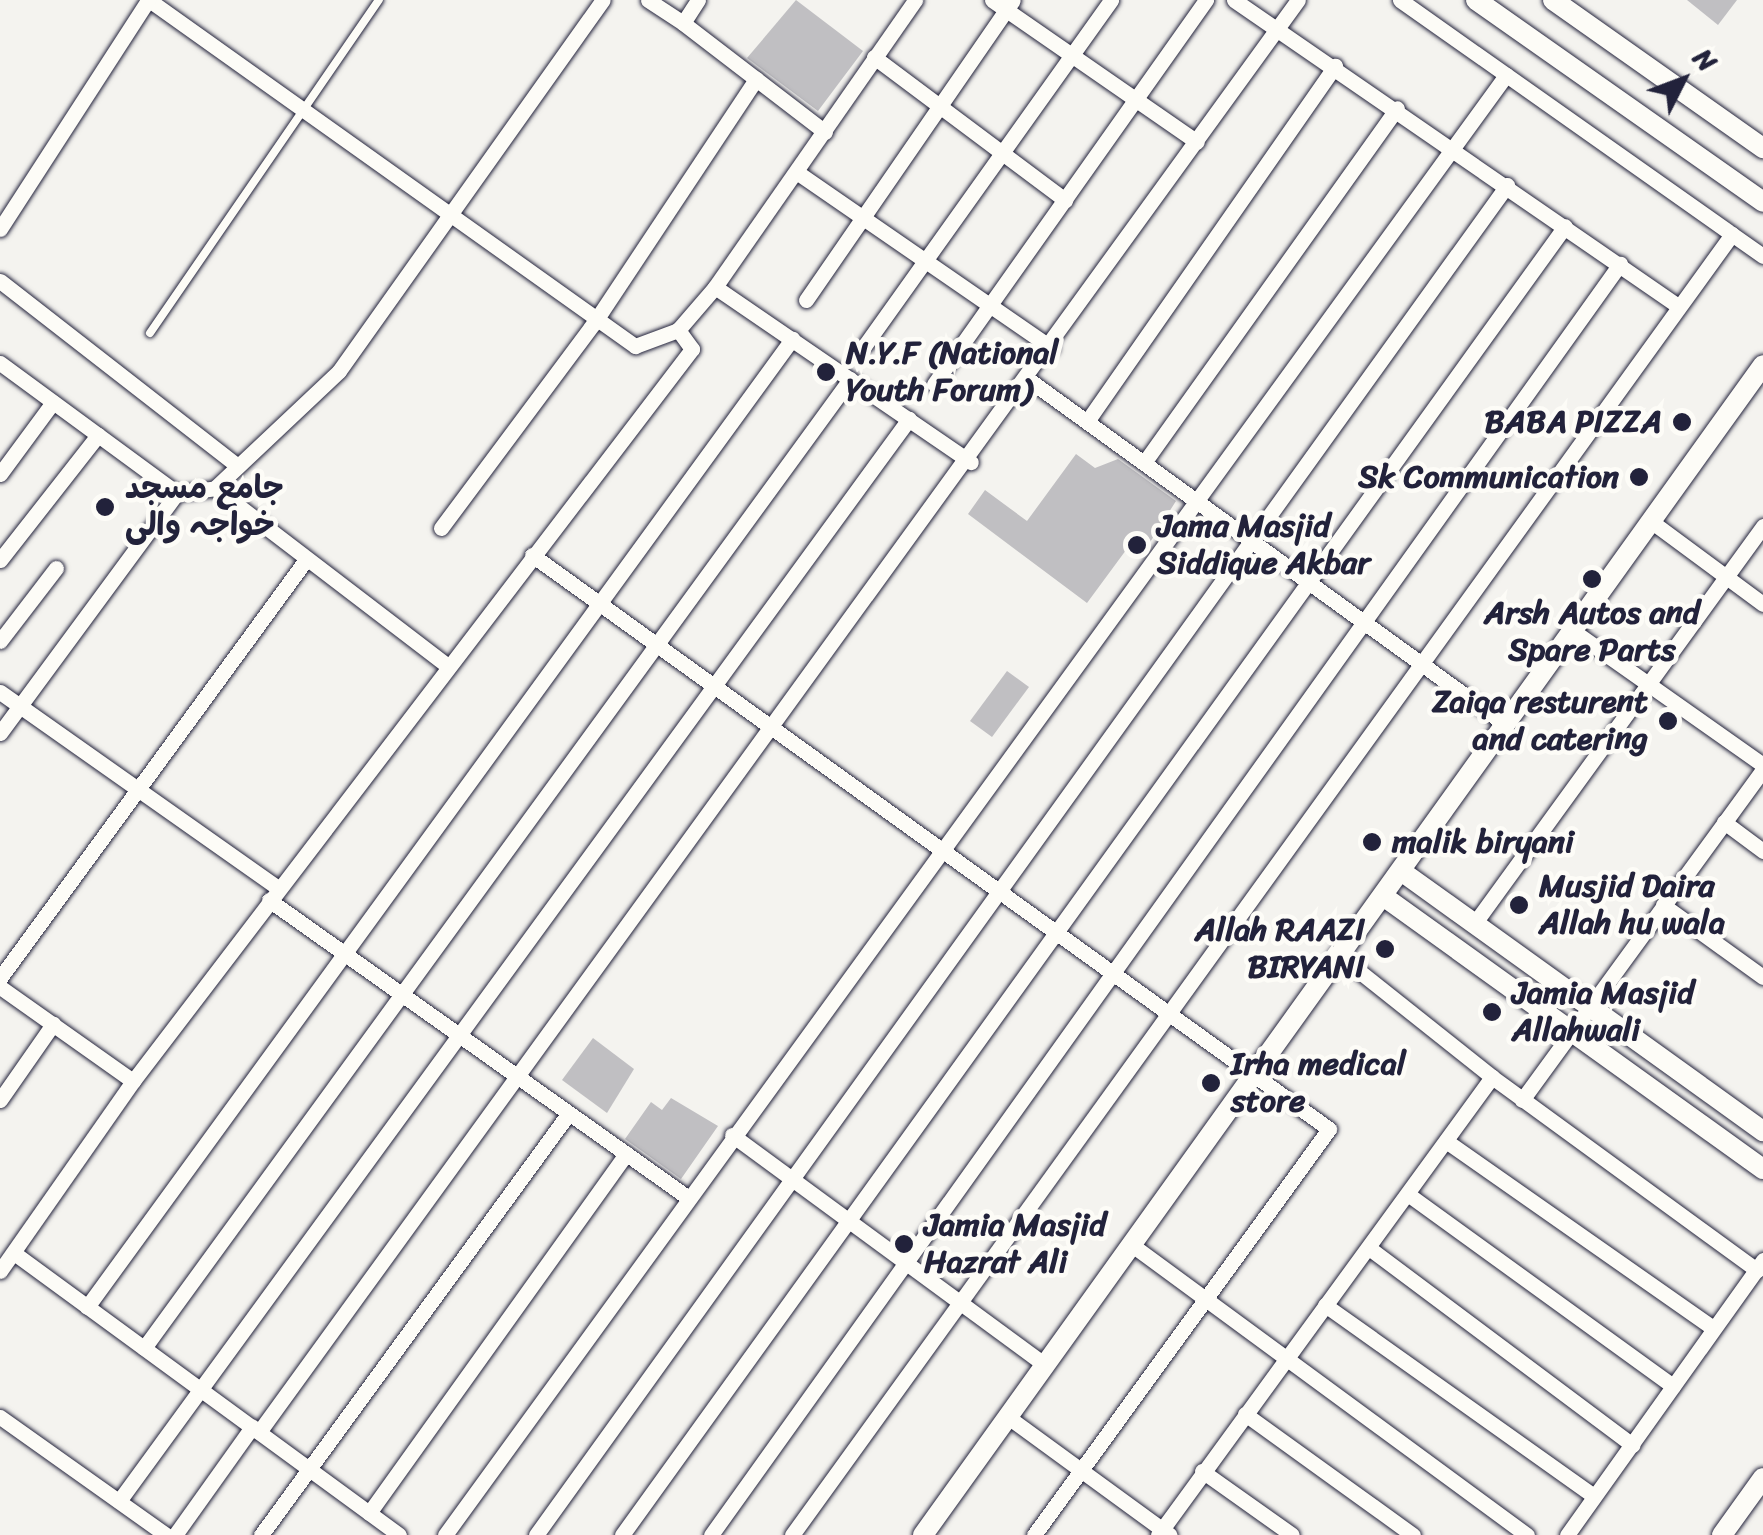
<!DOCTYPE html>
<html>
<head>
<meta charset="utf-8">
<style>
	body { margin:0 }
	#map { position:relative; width:1763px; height:1535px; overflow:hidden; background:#f4f3ef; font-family:Sriracha,"Playpen Sans Arabic",sans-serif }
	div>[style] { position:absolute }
	.building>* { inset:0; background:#c0bfc2 }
	.roads { filter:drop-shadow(0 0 2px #22223b) drop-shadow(0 0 2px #22223b) }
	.service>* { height:8px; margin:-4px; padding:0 4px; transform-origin:4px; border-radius:4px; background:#fdfcf7 }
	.minor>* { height:15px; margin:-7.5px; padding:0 7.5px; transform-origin:7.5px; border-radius:7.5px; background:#fdfcf7 }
	.tertiary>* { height:20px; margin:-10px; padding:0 10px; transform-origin:10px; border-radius:10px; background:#fdfcf7 }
	.dots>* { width:28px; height:28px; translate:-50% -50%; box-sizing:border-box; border:5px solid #fdfcf7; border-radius:50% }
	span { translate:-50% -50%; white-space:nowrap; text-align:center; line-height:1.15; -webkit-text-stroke:9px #fdfcf7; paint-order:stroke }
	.poi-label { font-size:32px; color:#22223b; font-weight:700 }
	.left { translate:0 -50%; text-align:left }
	.right { translate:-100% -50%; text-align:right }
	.north { position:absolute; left:1633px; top:30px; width:100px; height:100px; -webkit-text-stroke:8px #fdfcf7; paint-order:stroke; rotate:48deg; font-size:28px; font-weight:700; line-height:40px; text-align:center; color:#22223b }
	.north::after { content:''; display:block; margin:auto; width:35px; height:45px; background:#22223b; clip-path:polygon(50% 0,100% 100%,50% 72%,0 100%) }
</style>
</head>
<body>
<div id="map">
	<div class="building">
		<div style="clip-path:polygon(796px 0,863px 51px,818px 111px,747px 58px)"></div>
		<div style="clip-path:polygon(1687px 0,1737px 0,1718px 25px)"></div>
		<div style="clip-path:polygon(1076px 454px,1095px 468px,1118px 459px,1176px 501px,1142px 555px,1129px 546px,1087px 603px,968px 514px,985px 490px,1027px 521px)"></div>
		<div style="clip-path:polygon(1007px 671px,1029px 687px,992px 737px,970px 721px)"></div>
		<div style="clip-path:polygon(593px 1038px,634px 1069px,607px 1113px,562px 1080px)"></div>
		<div style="clip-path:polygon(671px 1098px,718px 1126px,681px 1179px,625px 1139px,651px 1102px,662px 1110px)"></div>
	</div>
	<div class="roads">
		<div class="service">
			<div style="left:150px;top:333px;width:404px;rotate:-55.5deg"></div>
		</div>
		<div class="minor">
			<div style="left:149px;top:0;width:597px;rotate:35.45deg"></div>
			<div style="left:635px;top:346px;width:46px;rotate:-20.4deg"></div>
			<div style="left:678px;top:330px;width:57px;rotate:-49.3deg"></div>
			<div style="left:715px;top:287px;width:350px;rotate:-55.1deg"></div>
			<div style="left:648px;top:0;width:42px;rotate:33.3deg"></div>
			<div style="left:698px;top:0;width:27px;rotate:123deg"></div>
			<div style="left:683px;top:23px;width:179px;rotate:37.5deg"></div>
			<div style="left:992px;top:0;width:249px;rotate:34.7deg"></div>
			<div style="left:1234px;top:0;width:539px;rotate:34.57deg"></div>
			<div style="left:1400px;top:0;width:444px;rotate:35.2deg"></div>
			<div style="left:874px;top:57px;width:239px;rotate:36.8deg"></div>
			<div style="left:798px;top:173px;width:308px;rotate:34.6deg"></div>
			<div style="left:0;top:229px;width:273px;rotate:-57.1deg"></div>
			<div style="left:0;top:281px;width:301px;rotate:37.9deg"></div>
			<div style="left:715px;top:287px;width:310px;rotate:34.4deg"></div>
			<div style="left:806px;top:300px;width:364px;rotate:-55.4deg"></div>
			<div style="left:865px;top:345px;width:424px;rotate:-54.5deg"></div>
			<div style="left:0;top:363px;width:220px;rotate:36.3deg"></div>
			<div style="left:177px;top:493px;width:38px;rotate:-7deg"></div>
			<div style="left:215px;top:488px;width:293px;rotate:37.4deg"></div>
			<div style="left:1029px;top:380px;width:589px;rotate:35.88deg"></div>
			<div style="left:934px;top:384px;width:471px;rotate:-54.7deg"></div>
			<div style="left:1088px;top:420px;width:432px;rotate:-55.1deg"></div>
			<div style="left:1146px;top:460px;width:432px;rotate:-54.5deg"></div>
			<div style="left:0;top:474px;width:89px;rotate:-53.6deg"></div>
			<div style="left:215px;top:488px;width:170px;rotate:-43.3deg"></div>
			<div style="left:339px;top:371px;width:455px;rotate:-54.6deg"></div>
			<div style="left:1652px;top:522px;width:138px;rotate:36.5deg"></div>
			<div style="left:441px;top:528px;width:256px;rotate:-53.3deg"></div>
			<div style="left:594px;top:323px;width:293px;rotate:-56.4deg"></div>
			<div style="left:532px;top:555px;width:982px;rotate:35.76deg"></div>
			<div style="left:1329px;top:1129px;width:502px;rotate:126deg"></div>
			<div style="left:0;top:560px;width:159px;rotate:-51.9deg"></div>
			<div style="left:1573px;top:631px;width:232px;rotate:35.2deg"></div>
			<div style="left:0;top:641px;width:92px;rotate:-52.5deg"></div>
			<div style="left:0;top:692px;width:340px;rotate:35.2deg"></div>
			<div style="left:0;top:733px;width:298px;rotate:-53.6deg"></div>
			<div style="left:1724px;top:822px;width:49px;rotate:36.6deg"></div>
			<div style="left:269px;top:900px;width:513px;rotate:35.39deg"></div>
			<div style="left:1663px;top:905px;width:123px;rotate:35.8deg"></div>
			<div style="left:1474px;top:924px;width:492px;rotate:-54deg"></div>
			<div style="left:1340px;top:956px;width:194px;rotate:38.5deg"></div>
			<div style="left:0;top:978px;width:517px;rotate:-53.82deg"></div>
			<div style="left:0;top:987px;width:163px;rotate:35.3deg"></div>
			<div style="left:0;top:1100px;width:93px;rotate:-55.1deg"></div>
			<div style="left:1522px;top:1100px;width:409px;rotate:-53.9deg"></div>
			<div style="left:732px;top:1135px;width:388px;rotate:36.3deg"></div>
			<div style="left:1446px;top:1141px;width:326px;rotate:35deg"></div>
			<div style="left:1409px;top:1195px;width:326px;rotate:35.9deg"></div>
			<div style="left:1132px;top:1245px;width:490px;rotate:36.3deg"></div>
			<div style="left:1369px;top:1248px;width:329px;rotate:36.8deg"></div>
			<div style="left:14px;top:1253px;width:477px;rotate:36.2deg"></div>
			<div style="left:0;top:1271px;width:232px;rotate:-55deg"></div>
			<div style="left:133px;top:1081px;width:921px;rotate:-52.63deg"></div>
			<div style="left:692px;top:349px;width:24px;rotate:-126deg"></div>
			<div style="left:1325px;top:1305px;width:330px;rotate:35.4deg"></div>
			<div style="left:87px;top:1307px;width:1198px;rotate:-53.93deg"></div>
			<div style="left:144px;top:1348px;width:1199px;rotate:-53.92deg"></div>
			<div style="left:1245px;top:1414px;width:207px;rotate:35.8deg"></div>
			<div style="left:0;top:1417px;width:204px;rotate:35.4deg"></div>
			<div style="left:1008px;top:1417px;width:200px;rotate:36.1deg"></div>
			<div style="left:259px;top:1432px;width:1769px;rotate:-54.04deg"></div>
			<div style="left:1202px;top:1471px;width:110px;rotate:35.4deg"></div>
			<div style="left:119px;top:1501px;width:1340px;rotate:-53.87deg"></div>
			<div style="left:369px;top:1513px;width:442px;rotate:-54.4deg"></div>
			<div style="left:175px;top:1535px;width:133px;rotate:-54.5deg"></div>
			<div style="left:261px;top:1535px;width:522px;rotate:-53.88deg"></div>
			<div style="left:445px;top:1535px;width:1805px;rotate:-53.99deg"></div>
			<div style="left:536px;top:1535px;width:1663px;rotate:-54.27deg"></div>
			<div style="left:622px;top:1535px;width:1613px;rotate:-54.23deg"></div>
			<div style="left:711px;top:1535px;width:1563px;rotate:-54.43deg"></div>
			<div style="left:792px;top:1535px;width:1605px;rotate:-54.15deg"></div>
			<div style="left:1158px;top:1535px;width:567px;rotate:-53.9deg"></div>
			<div style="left:1492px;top:1077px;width:328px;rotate:36.1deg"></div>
			<div style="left:1567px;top:1535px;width:338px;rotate:-54.5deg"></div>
		</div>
		<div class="tertiary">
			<div style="left:1476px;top:0;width:351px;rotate:35.1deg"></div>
			<div style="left:1553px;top:0;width:257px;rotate:35.2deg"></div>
			<div style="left:1401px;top:871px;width:446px;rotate:35.7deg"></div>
			<div style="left:1383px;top:896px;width:468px;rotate:35.7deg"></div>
			<div style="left:923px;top:1535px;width:1440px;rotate:-54.32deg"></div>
			<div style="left:1722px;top:1535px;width:70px;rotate:-54.3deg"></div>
		</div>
	</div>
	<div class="dots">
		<div style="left:826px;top:372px;background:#22223b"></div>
		<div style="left:1682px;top:422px;background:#22223b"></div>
		<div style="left:1639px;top:477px;background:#22223b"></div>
		<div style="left:105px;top:507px;background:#22223b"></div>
		<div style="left:1137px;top:545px;background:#22223b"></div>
		<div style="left:1592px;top:579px;background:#22223b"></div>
		<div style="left:1668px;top:721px;background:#22223b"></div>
		<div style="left:1372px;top:842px;background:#22223b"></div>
		<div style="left:1519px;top:905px;background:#22223b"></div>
		<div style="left:1385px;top:949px;background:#22223b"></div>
		<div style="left:1492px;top:1012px;background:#22223b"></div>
		<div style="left:1211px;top:1083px;background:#22223b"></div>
		<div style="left:904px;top:1244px;background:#22223b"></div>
	</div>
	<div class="poi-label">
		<span class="left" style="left:846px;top:372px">N.Y.F (National<br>Youth Forum)</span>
		<span class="right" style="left:1662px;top:422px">BABA PIZZA</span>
		<span class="right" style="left:1619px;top:477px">Sk Communication</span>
		<span class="left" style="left:125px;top:507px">جامع مسجد<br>خواجہ والی</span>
		<span class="left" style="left:1157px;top:545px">Jama Masjid<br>Siddique Akbar</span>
		<span style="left:1592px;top:632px">Arsh Autos and<br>Spare Parts</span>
		<span class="right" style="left:1648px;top:721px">Zaiqa resturent<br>and catering</span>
		<span class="left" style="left:1392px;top:842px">malik biryani</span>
		<span class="left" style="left:1539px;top:905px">Musjid Daira<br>Allah hu wala</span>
		<span class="right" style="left:1365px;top:949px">Allah RAAZI<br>BIRYANI</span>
		<span class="left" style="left:1512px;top:1012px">Jamia Masjid<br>Allahwali</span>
		<span class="left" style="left:1231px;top:1083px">Irha medical<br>store</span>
		<span class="left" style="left:924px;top:1244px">Jamia Masjid<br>Hazrat Ali</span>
	</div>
	<div class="north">N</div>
</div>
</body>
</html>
